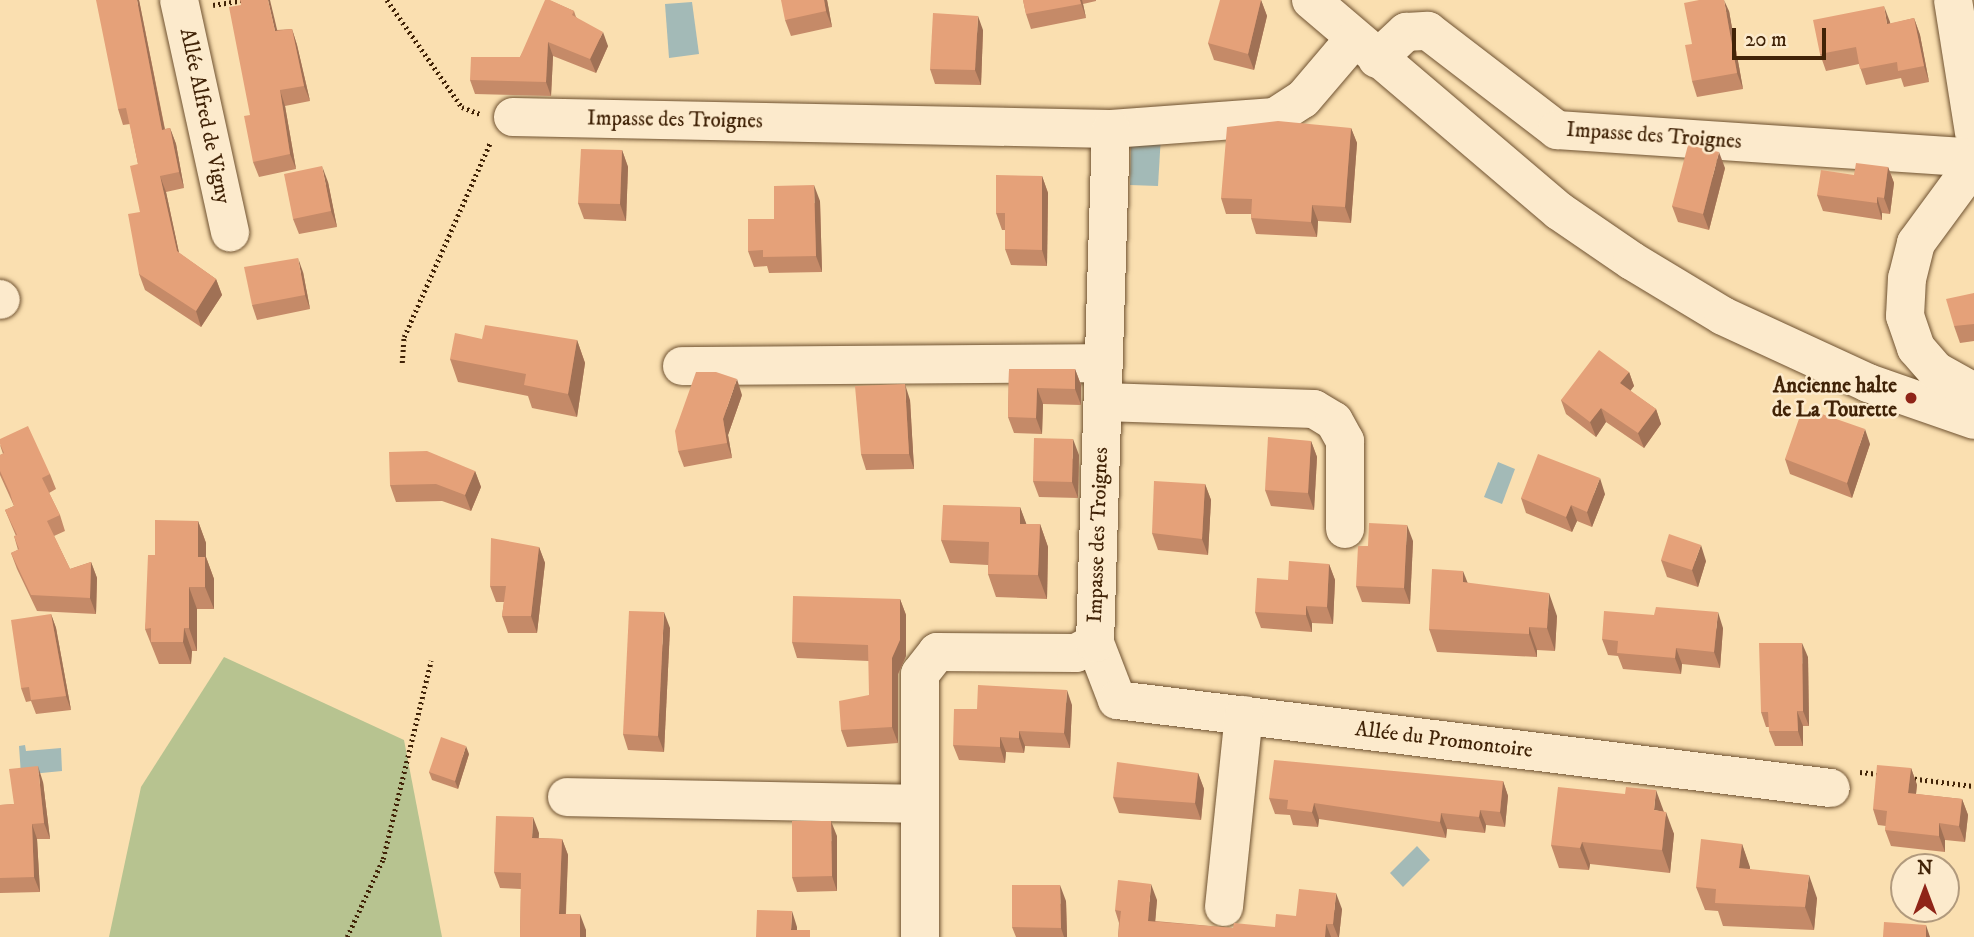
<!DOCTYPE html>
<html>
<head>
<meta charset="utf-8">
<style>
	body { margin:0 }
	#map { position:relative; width:1974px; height:937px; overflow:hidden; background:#fadfb0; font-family:"IM FELL DW Pica",serif }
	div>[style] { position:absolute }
	.green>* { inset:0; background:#b7c390 }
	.water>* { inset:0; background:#a3bab7 }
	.path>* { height:4.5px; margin-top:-2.25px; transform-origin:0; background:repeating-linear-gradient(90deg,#412307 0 2px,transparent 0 5.5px) }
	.roads { filter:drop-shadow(0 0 2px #6f5231) drop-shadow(0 0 2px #6f5231) }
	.minor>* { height:38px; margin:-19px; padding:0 19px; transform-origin:19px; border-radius:19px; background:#fceacc }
	.wall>* { inset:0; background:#c58a68 }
	.shaded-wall>* { inset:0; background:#a07155 }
	.building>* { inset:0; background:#e5a179 }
	.dots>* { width:19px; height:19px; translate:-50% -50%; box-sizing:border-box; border:4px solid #fceacc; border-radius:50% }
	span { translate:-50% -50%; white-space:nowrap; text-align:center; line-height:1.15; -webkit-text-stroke:5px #fceacc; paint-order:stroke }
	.street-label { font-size:21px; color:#412307 }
	.poi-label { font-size:21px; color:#412307; font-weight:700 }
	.right { translate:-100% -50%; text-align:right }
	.north { position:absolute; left:1890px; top:853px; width:70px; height:70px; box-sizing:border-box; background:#fceacc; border:2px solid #b19a7d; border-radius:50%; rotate:0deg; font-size:19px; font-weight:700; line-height:28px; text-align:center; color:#412307 }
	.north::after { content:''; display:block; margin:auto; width:24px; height:32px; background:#8f2418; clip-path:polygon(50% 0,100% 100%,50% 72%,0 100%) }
	.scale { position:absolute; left:1732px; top:28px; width:94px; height:32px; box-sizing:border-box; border:4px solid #412307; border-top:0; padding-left:9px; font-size:21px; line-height:24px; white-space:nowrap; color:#412307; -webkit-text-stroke:5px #fceacc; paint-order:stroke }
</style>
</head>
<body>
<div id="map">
	<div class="green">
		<div style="clip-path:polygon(224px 657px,404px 740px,442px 937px,109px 937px,141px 787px)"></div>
	</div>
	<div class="water">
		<div style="clip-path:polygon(692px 2px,699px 54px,669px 58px,665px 4px)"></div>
		<div style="clip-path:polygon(1161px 135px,1158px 186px,1130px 185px,1131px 144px)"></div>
		<div style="clip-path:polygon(1498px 462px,1515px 469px,1502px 504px,1484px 497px)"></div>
		<div style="clip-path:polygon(25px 745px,26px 751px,61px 748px,62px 771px,21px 775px,19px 746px)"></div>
		<div style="clip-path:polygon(1417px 846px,1430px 860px,1403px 887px,1390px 873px)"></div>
	</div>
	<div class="path">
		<div style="left:387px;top:0;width:131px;rotate:55deg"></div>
		<div style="left:462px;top:107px;width:19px;rotate:21deg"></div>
		<div style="left:213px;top:5px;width:31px;rotate:-9deg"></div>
		<div style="left:402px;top:363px;width:26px;rotate:-86deg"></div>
		<div style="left:404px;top:337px;width:212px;rotate:-66.1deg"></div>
		<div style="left:1860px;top:772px;width:19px;rotate:6deg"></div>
		<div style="left:1909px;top:778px;width:65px;rotate:7deg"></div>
		<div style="left:347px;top:937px;width:86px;rotate:-65.2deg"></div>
		<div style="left:383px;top:859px;width:204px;rotate:-76.4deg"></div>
	</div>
	<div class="roads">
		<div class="minor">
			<div style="left:179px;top:0;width:238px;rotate:77.6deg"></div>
			<div style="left:1311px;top:0;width:326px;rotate:40.4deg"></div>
			<div style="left:1559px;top:211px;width:88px;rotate:34.4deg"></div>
			<div style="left:1632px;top:261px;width:106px;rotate:31.1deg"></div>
			<div style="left:1723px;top:316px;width:160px;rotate:24.8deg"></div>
			<div style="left:1868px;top:383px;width:112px;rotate:19.2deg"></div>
			<div style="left:1953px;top:0;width:134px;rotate:81deg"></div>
			<div style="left:1377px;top:59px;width:40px;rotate:-43deg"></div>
			<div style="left:1406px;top:32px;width:22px;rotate:-3deg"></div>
			<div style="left:1428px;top:31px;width:163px;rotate:37.5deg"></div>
			<div style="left:1557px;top:130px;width:418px;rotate:3.8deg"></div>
			<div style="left:513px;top:117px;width:598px;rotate:1.15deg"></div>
			<div style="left:1111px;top:129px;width:164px;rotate:-4.2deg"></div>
			<div style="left:1275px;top:117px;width:33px;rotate:-33deg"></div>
			<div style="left:1303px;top:99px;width:79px;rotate:-49.6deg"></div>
			<div style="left:1974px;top:164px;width:98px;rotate:126.3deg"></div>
			<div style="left:1916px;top:243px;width:36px;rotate:104deg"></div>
			<div style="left:1907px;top:278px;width:38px;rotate:93deg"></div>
			<div style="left:1905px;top:316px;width:34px;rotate:71deg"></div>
			<div style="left:1916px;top:348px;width:30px;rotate:49deg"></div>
			<div style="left:1936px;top:371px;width:43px;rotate:28.9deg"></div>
			<div style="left:0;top:299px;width:1px;rotate:45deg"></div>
			<div style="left:682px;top:366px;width:422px;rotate:-0.4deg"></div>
			<div style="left:1103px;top:402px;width:211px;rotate:1.9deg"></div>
			<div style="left:1314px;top:409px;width:23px;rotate:31deg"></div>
			<div style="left:1334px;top:421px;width:23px;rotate:61deg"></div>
			<div style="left:1345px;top:441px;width:88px;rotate:90deg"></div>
			<div style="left:1095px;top:643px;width:61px;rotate:68.9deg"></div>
			<div style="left:1117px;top:700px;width:719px;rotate:7.03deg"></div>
			<div style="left:567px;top:797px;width:353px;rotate:1.1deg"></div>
			<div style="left:1224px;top:907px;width:193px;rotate:-84.1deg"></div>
			<div style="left:920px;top:937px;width:263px;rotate:-90deg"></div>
			<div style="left:920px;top:674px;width:28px;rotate:-52deg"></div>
			<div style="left:937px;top:652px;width:139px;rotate:0.4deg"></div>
			<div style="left:1076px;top:653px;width:21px;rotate:-28deg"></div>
			<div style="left:1095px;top:643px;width:514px;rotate:-88.22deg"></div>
		</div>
	</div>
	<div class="wall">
		<div style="clip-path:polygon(139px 0,165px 129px,170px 128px,176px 144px,184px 188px,166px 192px,179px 253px,216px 279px,222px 295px,201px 327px,145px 290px,139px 274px,140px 212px,138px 164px,130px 124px,123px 125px,118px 109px)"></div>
		<div style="clip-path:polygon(827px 0,832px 27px,791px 36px,785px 20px)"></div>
		<div style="clip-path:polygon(1023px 0,1096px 0,1096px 1px,1083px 4px,1086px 18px,1031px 29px,1026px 14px)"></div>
		<div style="clip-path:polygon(1261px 0,1267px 16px,1254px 70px,1214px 60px,1208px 43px)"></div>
		<div style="clip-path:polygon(551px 1px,574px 11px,576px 17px,608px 46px,596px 73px,553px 56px,551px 96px,475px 94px,470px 80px,520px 57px)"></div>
		<div style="clip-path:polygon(1729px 11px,1743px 89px,1697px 97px,1692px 81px,1692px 44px)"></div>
		<div style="clip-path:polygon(1914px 18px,1920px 35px,1929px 82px,1904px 87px,1901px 78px,1866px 85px,1859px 64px,1826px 71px,1820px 54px,1890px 24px)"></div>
		<div style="clip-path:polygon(292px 29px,297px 45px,310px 101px,285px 106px,296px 169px,259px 177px,253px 162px,277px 30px)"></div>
		<div style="clip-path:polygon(983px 30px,981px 85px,935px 84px,930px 69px)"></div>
		<div style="clip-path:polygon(1351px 128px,1357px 143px,1351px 223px,1318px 221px,1317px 237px,1256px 234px,1251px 218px,1251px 214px,1226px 214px,1221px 198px)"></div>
		<div style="clip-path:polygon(622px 150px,628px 167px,626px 221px,584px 219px,578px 203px)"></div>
		<div style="clip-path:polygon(1888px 167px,1894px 183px,1890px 214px,1882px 213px,1882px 220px,1823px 211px,1817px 195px,1854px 175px)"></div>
		<div style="clip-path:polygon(1725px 168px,1709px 230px,1678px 222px,1672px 206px)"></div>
		<div style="clip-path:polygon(1042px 176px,1048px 193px,1047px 266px,1011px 265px,1005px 249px,1005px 230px,1002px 230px,996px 213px)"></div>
		<div style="clip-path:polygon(328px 182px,337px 227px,299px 234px,293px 219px)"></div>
		<div style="clip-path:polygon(820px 201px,822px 272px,769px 273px,767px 266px,754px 267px,748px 251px,774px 219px)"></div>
		<div style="clip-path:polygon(303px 272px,310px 309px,257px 320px,252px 305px)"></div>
		<div style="clip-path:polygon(1974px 293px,1974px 341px,1960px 343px,1954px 326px)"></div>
		<div style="clip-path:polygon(482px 339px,577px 340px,585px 363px,577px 417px,532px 408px,528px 396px,458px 382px,450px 359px)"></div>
		<div style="clip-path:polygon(1009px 369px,1075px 369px,1081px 385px,1081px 405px,1043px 404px,1042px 434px,1014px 433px,1008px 417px)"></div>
		<div style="clip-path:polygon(1629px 372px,1634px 386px,1630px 391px,1656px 409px,1661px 424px,1644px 448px,1606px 422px,1596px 437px,1566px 414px,1561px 400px)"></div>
		<div style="clip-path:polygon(742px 395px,728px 435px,732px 458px,684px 467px,678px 451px)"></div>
		<div style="clip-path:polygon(910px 400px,914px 469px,866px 470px,861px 454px)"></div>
		<div style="clip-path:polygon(1311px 441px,1317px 457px,1314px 510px,1271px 506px,1265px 490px)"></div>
		<div style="clip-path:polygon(1870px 444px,1852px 498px,1790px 474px,1785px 459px)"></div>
		<div style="clip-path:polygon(0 445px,50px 474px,56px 489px,49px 493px,60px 515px,65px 531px,54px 536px,70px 569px,91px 562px,97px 578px,96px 614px,37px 611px,17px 569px,11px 553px,18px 550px,14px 536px,16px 536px,5px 510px,14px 506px,0 475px,0 455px,3px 454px)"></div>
		<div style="clip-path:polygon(1079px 455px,1078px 498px,1039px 497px,1033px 481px)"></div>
		<div style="clip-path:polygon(475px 471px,481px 487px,471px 511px,442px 501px,396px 502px,390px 485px)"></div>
		<div style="clip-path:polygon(1205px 484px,1211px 500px,1208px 555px,1158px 550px,1152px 533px)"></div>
		<div style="clip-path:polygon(1605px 494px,1592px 527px,1577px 521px,1572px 532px,1526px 513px,1521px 498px)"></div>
		<div style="clip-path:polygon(1020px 507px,1026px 524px,1040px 524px,1048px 547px,1047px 599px,996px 597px,988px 574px,988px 565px,950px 563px,941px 540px)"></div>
		<div style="clip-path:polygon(198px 521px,206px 543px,206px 557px,214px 579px,214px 609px,197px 609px,197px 651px,192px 651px,191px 664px,159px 664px,145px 629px,155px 555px)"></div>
		<div style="clip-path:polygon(1413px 541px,1410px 604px,1362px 602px,1356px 586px)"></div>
		<div style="clip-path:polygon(539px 547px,545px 563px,537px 633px,508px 633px,502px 616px,504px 602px,496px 602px,490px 586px)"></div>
		<div style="clip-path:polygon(1661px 560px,1706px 561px,1698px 587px,1667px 577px)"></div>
		<div style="clip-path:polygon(1329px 564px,1335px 580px,1333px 624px,1312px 623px,1312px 632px,1261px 628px,1255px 612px,1288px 580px)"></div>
		<div style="clip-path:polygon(1468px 583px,1557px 616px,1555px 651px,1537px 650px,1537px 657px,1437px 652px,1429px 629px)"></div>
		<div style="clip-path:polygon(900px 599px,906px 615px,906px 656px,898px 674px,898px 743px,847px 747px,841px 730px,869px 695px,869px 661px,797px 658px,792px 642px)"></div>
		<div style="clip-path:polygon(51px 614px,56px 628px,71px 710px,36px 714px,31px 701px,26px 702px,21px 688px)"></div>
		<div style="clip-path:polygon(670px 628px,664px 752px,628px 750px,623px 734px)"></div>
		<div style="clip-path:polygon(1723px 628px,1720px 668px,1682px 664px,1681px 674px,1623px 669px,1618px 656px,1608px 655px,1602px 639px)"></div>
		<div style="clip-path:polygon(1808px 657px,1809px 726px,1803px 726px,1803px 746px,1775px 746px,1769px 731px,1769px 727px,1766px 727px,1761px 712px)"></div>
		<div style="clip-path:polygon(1072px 705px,1070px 748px,1025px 746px,1024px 753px,1006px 752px,1005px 763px,959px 760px,953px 745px,977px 709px)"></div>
		<div style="clip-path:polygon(469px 754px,458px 789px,432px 780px,429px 772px)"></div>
		<div style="clip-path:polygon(1911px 768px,1917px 785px,1916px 794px,1962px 799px,1968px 815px,1965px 842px,1945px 840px,1945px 852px,1891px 846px,1885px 830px,1886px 826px,1878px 825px,1873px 809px)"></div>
		<div style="clip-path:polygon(1198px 773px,1204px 789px,1201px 820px,1119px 813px,1113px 797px)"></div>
		<div style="clip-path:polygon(1503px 781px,1508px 796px,1505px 827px,1486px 825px,1485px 833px,1447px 829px,1446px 838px,1319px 819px,1318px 827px,1293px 825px,1290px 815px,1275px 814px,1269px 798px)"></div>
		<div style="clip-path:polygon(43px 782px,50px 839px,37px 839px,40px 892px,0 893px,0 805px,14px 804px)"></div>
		<div style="clip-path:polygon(1663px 811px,1674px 834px,1670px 873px,1590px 864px,1589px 870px,1559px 868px,1551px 845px)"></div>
		<div style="clip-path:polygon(539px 833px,538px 838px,562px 839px,568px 855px,566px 914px,586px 930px,586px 937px,520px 937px,521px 889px,500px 888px,494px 872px)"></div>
		<div style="clip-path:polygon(837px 836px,837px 891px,797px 892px,792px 877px)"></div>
		<div style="clip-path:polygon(1742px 844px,1750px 869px,1817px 898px,1814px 930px,1723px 926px,1718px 911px,1705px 910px,1696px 887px)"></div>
		<div style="clip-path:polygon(1157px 900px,1155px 921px,1233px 928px,1275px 927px,1296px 916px,1342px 909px,1339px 937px,1118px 937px,1119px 923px,1115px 910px)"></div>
		<div style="clip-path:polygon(1066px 901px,1067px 937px,1016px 937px,1012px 927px)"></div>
	</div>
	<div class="shaded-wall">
		<div style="clip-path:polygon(137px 0,139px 0,168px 146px,162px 130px)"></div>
		<div style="clip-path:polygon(268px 0,270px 0,281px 46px,275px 31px)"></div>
		<div style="clip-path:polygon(824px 0,827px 0,832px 27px,826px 11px)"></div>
		<div style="clip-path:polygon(1080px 0,1082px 0,1083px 4px,1086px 18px)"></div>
		<div style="clip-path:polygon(1261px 0,1267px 16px,1254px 70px,1248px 54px)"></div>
		<div style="clip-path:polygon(1724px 0,1729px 11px,1743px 89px,1737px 73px)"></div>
		<div style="clip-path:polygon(1884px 6px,1890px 22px,1893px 40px,1887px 24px)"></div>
		<div style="clip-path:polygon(978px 16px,983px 30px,981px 85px,975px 70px)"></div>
		<div style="clip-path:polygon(1914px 18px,1920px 35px,1929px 82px,1924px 66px)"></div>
		<div style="clip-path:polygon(292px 29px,297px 45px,310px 101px,304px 86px)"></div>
		<div style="clip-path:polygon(603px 32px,608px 46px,596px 73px,590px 59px)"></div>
		<div style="clip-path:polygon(548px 42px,553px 56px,551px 96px,546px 82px)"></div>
		<div style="clip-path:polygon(280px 90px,285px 106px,296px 169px,290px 154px)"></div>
		<div style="clip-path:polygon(170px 128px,176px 144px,184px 188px,179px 172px)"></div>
		<div style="clip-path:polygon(1351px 128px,1357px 143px,1351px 223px,1345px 207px)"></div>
		<div style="clip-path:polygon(622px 150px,628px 167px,626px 221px,620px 204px)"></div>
		<div style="clip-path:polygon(1719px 152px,1725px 168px,1709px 230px,1703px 214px)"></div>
		<div style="clip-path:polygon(322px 166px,328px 182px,337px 227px,331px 211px)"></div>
		<div style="clip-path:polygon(1888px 167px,1894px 183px,1890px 214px,1884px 198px)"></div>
		<div style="clip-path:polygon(160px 176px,166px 192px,182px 267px,177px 251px)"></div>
		<div style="clip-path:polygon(1042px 176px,1048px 193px,1047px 266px,1042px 250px)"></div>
		<div style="clip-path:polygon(814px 185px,820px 201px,822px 272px,816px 256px)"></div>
		<div style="clip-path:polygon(1877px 197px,1882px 213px,1882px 220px,1877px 203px)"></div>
		<div style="clip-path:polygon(1312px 205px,1318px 221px,1317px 237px,1311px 222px)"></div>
		<div style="clip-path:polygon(298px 258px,303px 272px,310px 309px,305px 295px)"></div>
		<div style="clip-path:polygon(216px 279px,222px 295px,201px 327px,196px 311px)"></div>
		<div style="clip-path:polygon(577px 340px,585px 363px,577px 417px,568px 394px)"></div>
		<div style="clip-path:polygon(1075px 369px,1081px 385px,1081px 405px,1075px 389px)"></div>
		<div style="clip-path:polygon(1629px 372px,1634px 386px,1625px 398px,1620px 383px)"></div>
		<div style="clip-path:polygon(737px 379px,742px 395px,728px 435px,732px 458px,727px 443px,723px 419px)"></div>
		<div style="clip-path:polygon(905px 384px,910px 400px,914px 469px,909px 454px)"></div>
		<div style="clip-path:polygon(1037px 388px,1043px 404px,1042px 434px,1036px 418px)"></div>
		<div style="clip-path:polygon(1601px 408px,1606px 422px,1596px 437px,1590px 422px)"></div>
		<div style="clip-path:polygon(1656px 409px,1661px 424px,1644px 448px,1638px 433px)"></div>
		<div style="clip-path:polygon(1865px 429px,1870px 444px,1852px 498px,1847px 483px)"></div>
		<div style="clip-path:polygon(1073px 439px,1079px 455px,1078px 498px,1072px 482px)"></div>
		<div style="clip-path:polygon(1311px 441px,1317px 457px,1314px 510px,1308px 493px)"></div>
		<div style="clip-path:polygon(475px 471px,481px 487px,471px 511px,465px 495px)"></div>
		<div style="clip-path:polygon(1600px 478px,1605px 494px,1592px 527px,1587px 512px)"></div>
		<div style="clip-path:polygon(1205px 484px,1211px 500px,1208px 555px,1202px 539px)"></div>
		<div style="clip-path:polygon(1571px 505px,1577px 521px,1572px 532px,1566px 517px)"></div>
		<div style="clip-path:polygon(1020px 507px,1029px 531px,1020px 524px)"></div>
		<div style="clip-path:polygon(198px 521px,206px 543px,206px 557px,214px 579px,214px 609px,205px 587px,198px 557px)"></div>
		<div style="clip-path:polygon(1040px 524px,1048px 547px,1047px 599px,1038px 575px)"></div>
		<div style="clip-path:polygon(1407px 525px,1413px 541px,1410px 604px,1404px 588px)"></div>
		<div style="clip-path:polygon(1701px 545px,1706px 561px,1698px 587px,1692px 570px)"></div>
		<div style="clip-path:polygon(539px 547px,545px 563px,537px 633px,531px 616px)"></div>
		<div style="clip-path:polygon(91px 562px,97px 578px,96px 614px,90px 598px)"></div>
		<div style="clip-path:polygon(1329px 564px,1335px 580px,1333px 624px,1327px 607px)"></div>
		<div style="clip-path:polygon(1463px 571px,1472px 594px,1463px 582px)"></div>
		<div style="clip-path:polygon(189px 587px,197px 609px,197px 651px,189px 628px)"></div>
		<div style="clip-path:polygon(1549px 593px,1557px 616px,1555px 651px,1547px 628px)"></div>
		<div style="clip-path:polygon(900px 599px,906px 615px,906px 656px,898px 674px,898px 743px,892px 727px,892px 658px)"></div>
		<div style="clip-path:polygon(1306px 606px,1312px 623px,1312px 632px,1306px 615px)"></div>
		<div style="clip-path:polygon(664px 612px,670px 628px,664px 752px,658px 736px)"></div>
		<div style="clip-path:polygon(1718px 612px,1723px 628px,1720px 668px,1714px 652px)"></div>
		<div style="clip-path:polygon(51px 614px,56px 628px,71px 710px,66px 696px)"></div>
		<div style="clip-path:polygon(1529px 627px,1537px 650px,1537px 657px,1529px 634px)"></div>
		<div style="clip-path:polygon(184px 628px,192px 651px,191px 664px,183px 642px)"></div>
		<div style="clip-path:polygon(1802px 643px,1808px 657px,1809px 726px,1803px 711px)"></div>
		<div style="clip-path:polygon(1676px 648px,1682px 664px,1681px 674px,1675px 658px)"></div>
		<div style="clip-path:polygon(1067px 690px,1072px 705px,1070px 748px,1064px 733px)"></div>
		<div style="clip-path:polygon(1797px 711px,1803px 726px,1803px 746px,1798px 731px)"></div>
		<div style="clip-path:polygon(1019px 731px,1025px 746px,1024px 753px,1019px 738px)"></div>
		<div style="clip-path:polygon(1000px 737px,1006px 752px,1005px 763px,1000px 747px)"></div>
		<div style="clip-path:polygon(466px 746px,469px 754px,458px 789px,455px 781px)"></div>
		<div style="clip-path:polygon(38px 766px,43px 782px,50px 839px,44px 823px)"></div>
		<div style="clip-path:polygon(1911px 768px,1917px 785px,1914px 810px,1908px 793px)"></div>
		<div style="clip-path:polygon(1198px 773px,1204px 789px,1201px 820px,1195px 803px)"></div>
		<div style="clip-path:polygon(1503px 781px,1508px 796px,1505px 827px,1500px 812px)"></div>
		<div style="clip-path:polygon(1656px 790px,1664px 812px,1654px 810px)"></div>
		<div style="clip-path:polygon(1962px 799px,1968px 815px,1965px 842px,1959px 826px)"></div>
		<div style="clip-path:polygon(1314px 803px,1319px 819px,1318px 827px,1312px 812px)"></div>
		<div style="clip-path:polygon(1480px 810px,1486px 825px,1485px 833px,1479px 817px)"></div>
		<div style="clip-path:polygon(1666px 812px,1674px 834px,1670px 873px,1662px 850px)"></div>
		<div style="clip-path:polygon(1441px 813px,1447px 829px,1446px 838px,1440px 822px)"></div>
		<div style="clip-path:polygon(533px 817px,539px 833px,538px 853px,532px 838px)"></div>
		<div style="clip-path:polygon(831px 821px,837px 836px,837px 891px,832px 876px)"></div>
		<div style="clip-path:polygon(1939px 823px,1945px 840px,1945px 852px,1939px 836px)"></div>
		<div style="clip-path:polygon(32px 824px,37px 839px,40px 892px,34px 877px)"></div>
		<div style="clip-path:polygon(562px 839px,568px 855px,565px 930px,559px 914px)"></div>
		<div style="clip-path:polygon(1582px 842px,1590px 864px,1589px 870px,1580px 848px)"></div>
		<div style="clip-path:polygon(1742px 844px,1750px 867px,1748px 891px,1739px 868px)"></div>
		<div style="clip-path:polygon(1809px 875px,1817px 898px,1814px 930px,1805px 907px)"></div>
		<div style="clip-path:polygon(1151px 884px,1157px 900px,1154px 937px,1148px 921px)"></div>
		<div style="clip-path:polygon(1060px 885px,1066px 901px,1067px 937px,1064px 937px,1061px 928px)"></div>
		<div style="clip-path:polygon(1336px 893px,1342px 909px,1339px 937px,1338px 937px,1333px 924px)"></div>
		<div style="clip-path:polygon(792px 911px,797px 927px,797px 937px,791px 930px)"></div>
		<div style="clip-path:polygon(580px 914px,586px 930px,586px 937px,580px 937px)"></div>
		<div style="clip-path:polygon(1326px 924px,1331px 937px,1325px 937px)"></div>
		<div style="clip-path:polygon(1926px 925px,1930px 937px,1925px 937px)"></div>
	</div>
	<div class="building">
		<div style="clip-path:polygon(96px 0,137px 0,162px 130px,170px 128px,179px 172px,160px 176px,177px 251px,216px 279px,196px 311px,139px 274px,128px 214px,140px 212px,130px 166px,138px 164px,126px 108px,118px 109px)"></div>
		<div style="clip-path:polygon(240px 0,268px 0,275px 31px,292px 29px,304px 86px,280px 90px,290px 154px,253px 162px,244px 116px,250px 115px,229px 7px,241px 5px)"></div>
		<div style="clip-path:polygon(545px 0,550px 0,574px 11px,572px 15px,603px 32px,590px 59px,548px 42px,546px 82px,470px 80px,471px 57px,520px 57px)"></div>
		<div style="clip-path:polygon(781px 0,824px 0,826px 11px,785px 20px)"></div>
		<div style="clip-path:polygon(1023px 0,1080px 0,1081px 4px,1026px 14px)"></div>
		<div style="clip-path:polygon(1220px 0,1261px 0,1248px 54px,1208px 43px)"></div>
		<div style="clip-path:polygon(1699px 0,1724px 0,1737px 73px,1692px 81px,1685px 45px,1692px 44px,1684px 3px)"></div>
		<div style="clip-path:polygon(1884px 6px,1887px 24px,1914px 18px,1924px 66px,1898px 71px,1897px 62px,1860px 69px,1856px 47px,1820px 54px,1813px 20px)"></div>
		<div style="clip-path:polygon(933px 13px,978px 16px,975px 70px,930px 69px)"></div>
		<div style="clip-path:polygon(1278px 121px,1351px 128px,1345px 207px,1312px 205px,1311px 222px,1251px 218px,1252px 199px,1221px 198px,1227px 127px)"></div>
		<div style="clip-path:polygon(1688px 145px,1719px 152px,1703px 214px,1672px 206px)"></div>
		<div style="clip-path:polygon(581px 149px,622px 150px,620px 204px,578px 203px)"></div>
		<div style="clip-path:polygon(1856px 163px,1888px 167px,1884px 198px,1877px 197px,1877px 203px,1817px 195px,1821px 170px,1854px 175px)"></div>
		<div style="clip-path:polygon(322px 166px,331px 211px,293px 219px,284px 174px)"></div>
		<div style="clip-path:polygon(996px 175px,1042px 176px,1042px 250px,1005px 249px,1005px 213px,996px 213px)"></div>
		<div style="clip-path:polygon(814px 185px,816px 256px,763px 257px,763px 250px,748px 251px,748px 219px,774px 219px,774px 186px)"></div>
		<div style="clip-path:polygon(298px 258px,305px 295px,252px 305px,244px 267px)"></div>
		<div style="clip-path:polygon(1974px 293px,1974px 324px,1954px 326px,1946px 299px)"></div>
		<div style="clip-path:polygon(485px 325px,577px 340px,568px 394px,524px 385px,526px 374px,450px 359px,455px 333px,482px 339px)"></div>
		<div style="clip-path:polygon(1599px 350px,1629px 372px,1620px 383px,1656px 409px,1638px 433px,1601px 408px,1590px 422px,1561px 400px)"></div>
		<div style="clip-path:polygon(1009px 369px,1075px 369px,1075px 389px,1037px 388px,1036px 418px,1008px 417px)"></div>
		<div style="clip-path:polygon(696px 372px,716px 372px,737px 379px,723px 419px,727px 443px,678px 451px,675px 431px)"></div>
		<div style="clip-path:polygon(905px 384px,909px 454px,861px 454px,855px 386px)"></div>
		<div style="clip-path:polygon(1801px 413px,1817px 419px,1819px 413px,1865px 429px,1847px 483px,1785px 459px)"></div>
		<div style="clip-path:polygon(28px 426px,50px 474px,42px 478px,60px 515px,47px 521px,70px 569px,91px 562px,90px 598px,31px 595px,11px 553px,19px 549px,14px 536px,17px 535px,5px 510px,14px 506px,10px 493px,0 471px,0 455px,4px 453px,0 444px,0 439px)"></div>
		<div style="clip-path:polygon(1268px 437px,1311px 441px,1308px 493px,1265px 490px)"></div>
		<div style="clip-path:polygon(1034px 438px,1073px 439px,1072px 482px,1033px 481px)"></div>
		<div style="clip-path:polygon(427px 451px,475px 471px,465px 495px,436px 484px,390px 485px,389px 452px)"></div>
		<div style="clip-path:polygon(1538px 454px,1600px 478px,1587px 512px,1571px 505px,1566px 517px,1521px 498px)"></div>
		<div style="clip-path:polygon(1154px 481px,1205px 484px,1202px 539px,1152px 533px)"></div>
		<div style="clip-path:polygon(943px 505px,1020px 507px,1020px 524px,1040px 524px,1038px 575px,988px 574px,989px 542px,941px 540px)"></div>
		<div style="clip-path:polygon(155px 520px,198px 521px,198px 557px,205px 557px,205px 587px,189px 587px,189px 628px,184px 628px,183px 642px,151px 642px,151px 628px,145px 629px,148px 555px,155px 555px)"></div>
		<div style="clip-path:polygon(1369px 523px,1407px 525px,1404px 588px,1356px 586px,1358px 546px,1368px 546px)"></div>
		<div style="clip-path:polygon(1669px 534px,1701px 545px,1692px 570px,1661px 560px)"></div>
		<div style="clip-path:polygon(491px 538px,539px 547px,531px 616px,502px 616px,506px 586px,490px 586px)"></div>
		<div style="clip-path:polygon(1289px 561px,1329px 564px,1327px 607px,1306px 606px,1306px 615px,1255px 612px,1257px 578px,1288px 580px)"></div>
		<div style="clip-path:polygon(1432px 569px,1463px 571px,1463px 582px,1549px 593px,1547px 628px,1529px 627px,1529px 634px,1429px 629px)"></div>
		<div style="clip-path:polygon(793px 596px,900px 599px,900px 640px,892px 658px,892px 727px,841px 730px,839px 701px,869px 695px,868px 645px,792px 642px)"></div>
		<div style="clip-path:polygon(1656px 607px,1718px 612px,1714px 652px,1676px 648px,1675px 658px,1617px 653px,1618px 641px,1602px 639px,1604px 611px,1654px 615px)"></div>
		<div style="clip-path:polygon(629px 611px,664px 612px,658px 736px,623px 734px)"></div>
		<div style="clip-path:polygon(51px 614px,66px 696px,31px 700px,29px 687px,21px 688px,11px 620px)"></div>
		<div style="clip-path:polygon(1759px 643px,1802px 643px,1803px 711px,1797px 711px,1798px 731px,1769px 731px,1768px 712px,1761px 712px)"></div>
		<div style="clip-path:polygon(978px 685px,1067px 690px,1064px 733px,1019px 731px,1019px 738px,1000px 737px,1000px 747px,953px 745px,954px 709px,977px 709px)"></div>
		<div style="clip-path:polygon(441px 737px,466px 746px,455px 781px,429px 772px)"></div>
		<div style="clip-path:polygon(1274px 760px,1503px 781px,1500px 812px,1480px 810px,1479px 817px,1441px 813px,1440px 822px,1314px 803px,1312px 812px,1287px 809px,1288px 800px,1269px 798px)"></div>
		<div style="clip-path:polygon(1117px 762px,1198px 773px,1195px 803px,1113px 797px)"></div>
		<div style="clip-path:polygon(1877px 765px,1911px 768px,1908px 793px,1962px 799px,1959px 826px,1939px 823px,1939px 836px,1885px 830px,1887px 811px,1873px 809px)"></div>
		<div style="clip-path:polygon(38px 766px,44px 823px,32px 824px,34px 877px,0 878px,0 805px,14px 804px,9px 769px)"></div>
		<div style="clip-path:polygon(1558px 787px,1625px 794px,1626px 787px,1656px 790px,1654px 810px,1666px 812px,1662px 850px,1582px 842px,1580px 848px,1551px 845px)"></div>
		<div style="clip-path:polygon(496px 816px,533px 817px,532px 838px,562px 839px,559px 914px,580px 914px,580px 937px,520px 937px,521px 873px,494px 872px)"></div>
		<div style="clip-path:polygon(792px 821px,831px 821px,832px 876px,792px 877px)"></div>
		<div style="clip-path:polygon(1701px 839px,1742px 844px,1739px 868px,1809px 875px,1805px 907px,1715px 903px,1716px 889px,1696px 887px)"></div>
		<div style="clip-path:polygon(1118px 880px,1151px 884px,1148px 921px,1233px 928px,1234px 923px,1275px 927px,1276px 914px,1296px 916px,1299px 889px,1336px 893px,1333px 924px,1326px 924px,1325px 937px,1118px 937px,1121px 911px,1115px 910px)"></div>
		<div style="clip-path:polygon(1012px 885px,1060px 885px,1061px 928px,1012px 927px)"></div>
		<div style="clip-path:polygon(757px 910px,792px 911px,791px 930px,810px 930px,810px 937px,756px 937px)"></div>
		<div style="clip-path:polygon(1884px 922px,1926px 925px,1926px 937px,1883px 937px)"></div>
	</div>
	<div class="dots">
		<div style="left:1911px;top:398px;background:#8f2418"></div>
	</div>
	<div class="street-label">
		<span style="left:205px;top:116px;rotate:78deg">Allée Alfred de Vigny</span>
		<span style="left:675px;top:120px;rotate:1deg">Impasse des Troignes</span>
		<span style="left:1654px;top:136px;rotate:4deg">Impasse des Troignes</span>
		<span style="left:1098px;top:535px;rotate:-88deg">Impasse des Troignes</span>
		<span style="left:1444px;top:740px;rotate:7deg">Allée du Promontoire</span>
	</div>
	<div class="poi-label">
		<span class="right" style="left:1897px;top:398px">Ancienne halte<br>de La Tourette</span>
	</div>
	<div class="north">N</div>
	<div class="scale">20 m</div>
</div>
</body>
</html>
